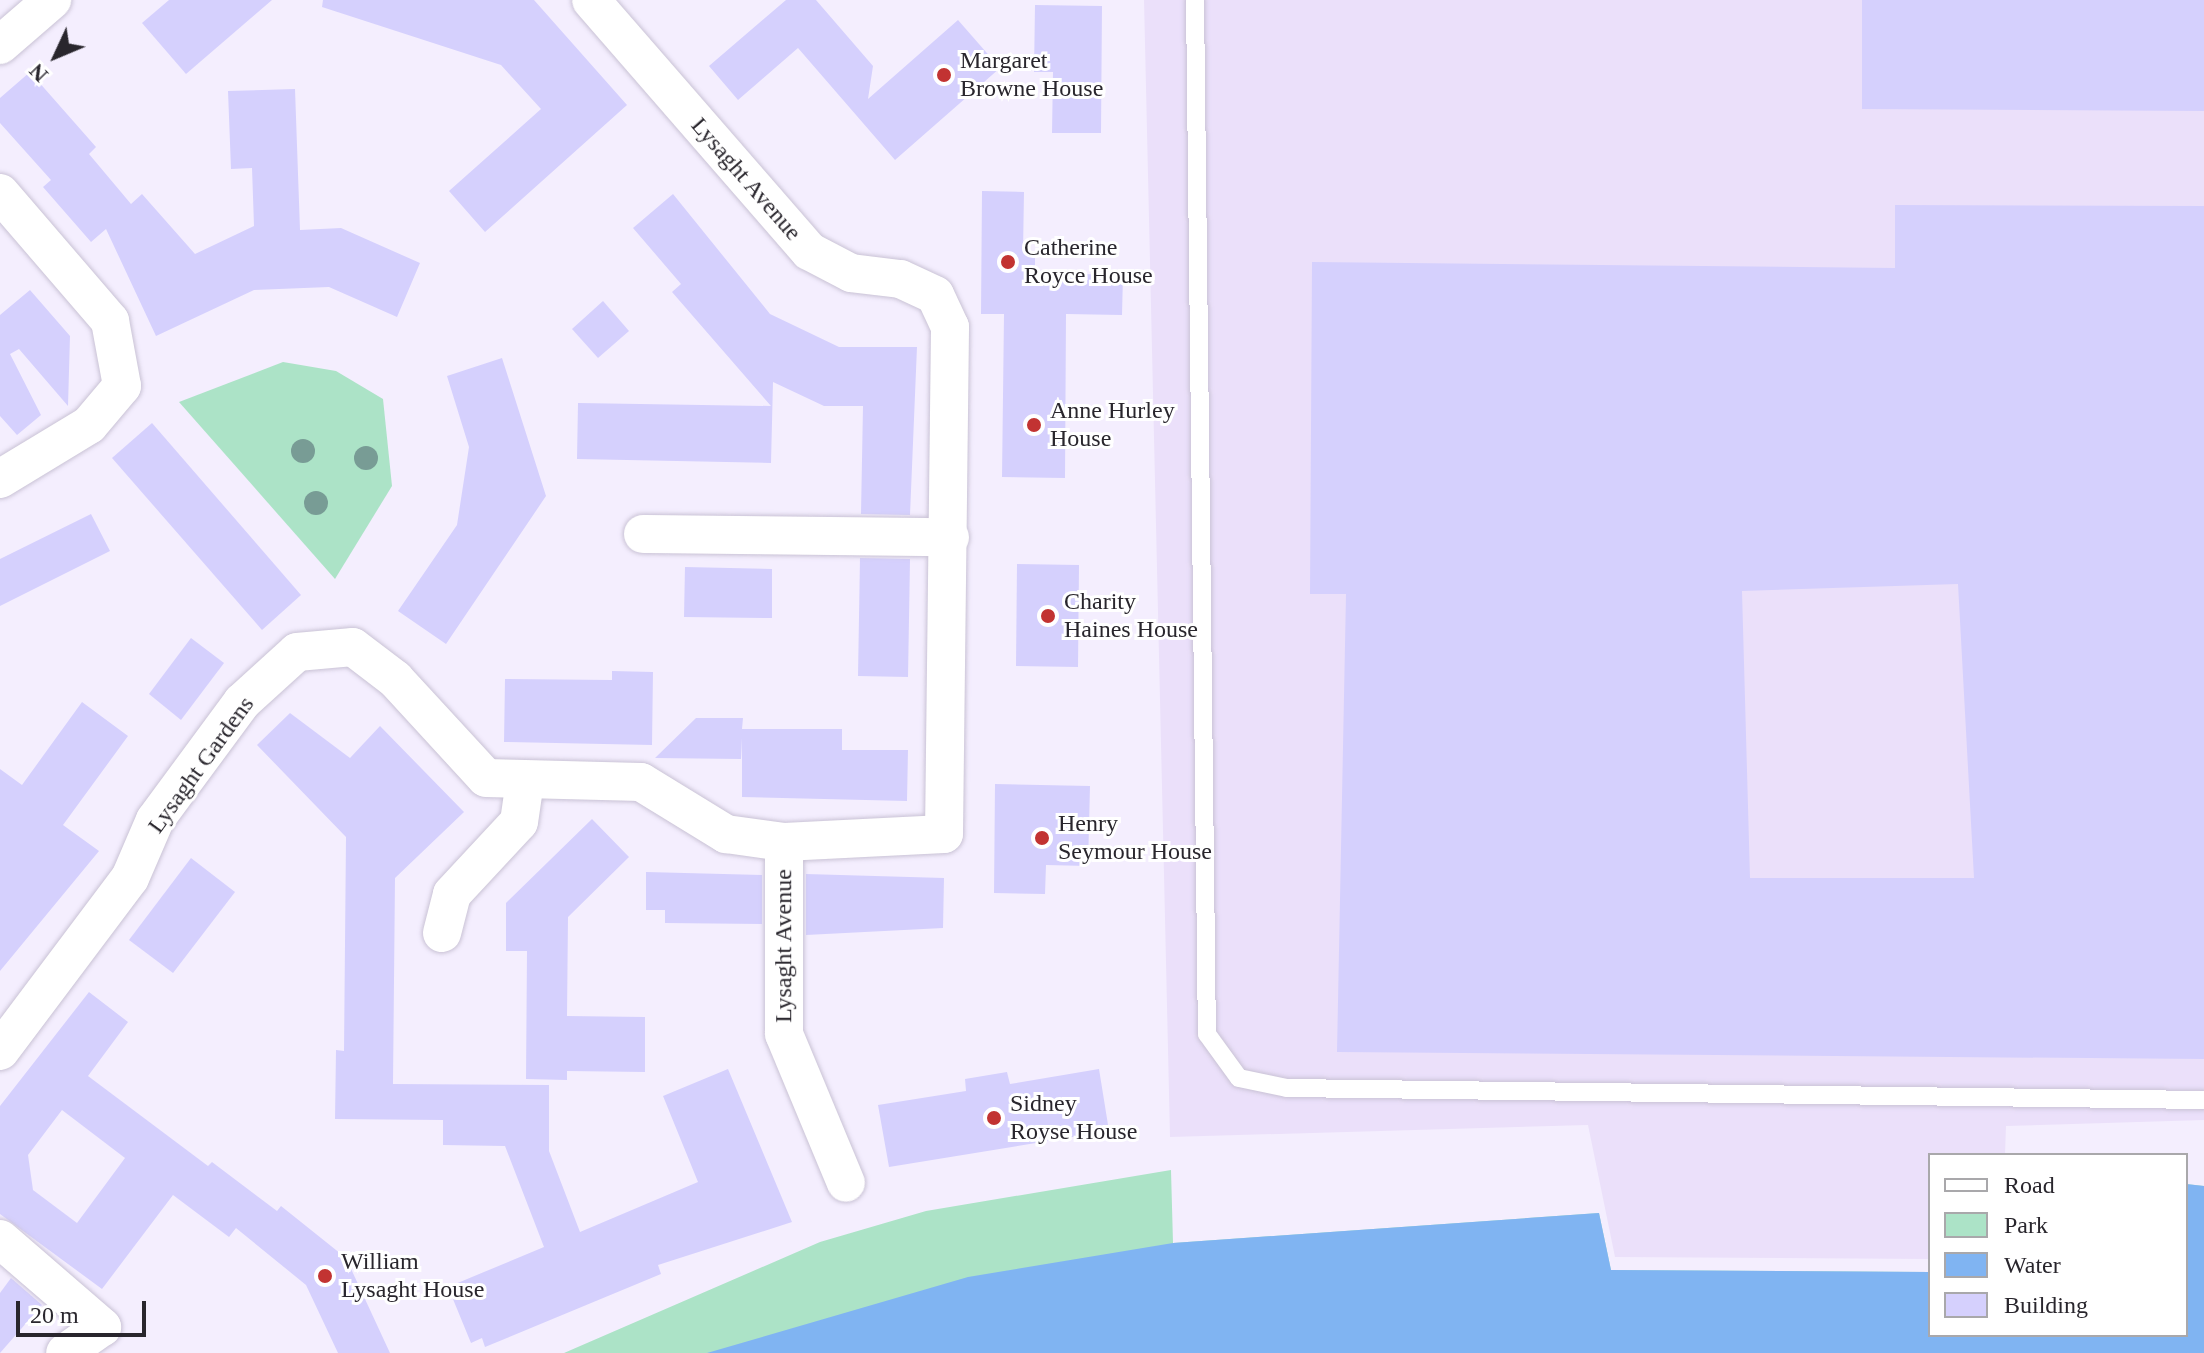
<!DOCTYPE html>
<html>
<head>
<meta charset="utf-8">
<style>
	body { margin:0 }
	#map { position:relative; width:2204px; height:1353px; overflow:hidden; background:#f4eefe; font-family:"Times New Roman",serif }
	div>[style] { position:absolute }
	.built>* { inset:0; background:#ebe0fa }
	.green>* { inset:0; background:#ace3c7 }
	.water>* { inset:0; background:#80b4f2 }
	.building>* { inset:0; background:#d5d0fd }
	.roads { filter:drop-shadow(0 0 2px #c9c2d5) drop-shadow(0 0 2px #c9c2d5) }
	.service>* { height:18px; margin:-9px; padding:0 9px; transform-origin:9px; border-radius:9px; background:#fff }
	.minor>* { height:38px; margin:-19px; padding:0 19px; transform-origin:19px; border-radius:19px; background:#fff }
	.trees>* { width:24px; height:24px; margin:-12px; border-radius:50%; background:#789c95 }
	.dots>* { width:22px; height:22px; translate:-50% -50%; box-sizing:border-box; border:4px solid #fff; border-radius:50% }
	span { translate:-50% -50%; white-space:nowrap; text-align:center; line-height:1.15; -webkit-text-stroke:6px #fff; paint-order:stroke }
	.poi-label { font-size:24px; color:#29262d }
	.left { translate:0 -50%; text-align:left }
	.street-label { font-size:24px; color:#29262d }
	.legend { position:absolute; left:1928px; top:1153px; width:260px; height:184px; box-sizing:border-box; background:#fff; border:2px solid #a9a8ab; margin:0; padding:10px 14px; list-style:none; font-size:24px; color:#29262d }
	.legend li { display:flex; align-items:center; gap:16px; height:40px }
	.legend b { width:40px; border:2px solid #a9a8ab }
	.north { position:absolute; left:16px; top:16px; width:80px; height:80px; -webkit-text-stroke:6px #fff; paint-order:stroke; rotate:226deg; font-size:22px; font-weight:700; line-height:32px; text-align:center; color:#29262d }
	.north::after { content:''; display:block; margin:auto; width:28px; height:36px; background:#29262d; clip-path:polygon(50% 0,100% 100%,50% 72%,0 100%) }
	.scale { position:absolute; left:16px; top:1301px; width:130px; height:36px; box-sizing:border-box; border:4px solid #29262d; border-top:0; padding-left:10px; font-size:24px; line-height:28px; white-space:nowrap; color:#29262d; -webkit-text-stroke:6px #fff; paint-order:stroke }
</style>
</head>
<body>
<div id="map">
	<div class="built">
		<div style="clip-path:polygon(1144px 0,2204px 0,2204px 1120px,2006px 1126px,2005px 1155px,1930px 1155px,1930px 1259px,1615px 1257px,1588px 1125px,1170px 1137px)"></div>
	</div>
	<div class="green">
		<div style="clip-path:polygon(283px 362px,336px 371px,383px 399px,392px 486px,335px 579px,179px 402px)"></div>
		<div style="clip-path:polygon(1171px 1170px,1173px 1243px,1599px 1213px,1611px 1270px,1930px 1272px,1930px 1335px,2186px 1335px,2186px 1184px,2204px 1186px,2204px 1353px,564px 1353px,820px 1242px,926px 1211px)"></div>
	</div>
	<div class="water">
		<div style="clip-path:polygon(2186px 1184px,2204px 1186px,2204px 1353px,707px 1353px,968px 1277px,1173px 1243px,1599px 1213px,1611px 1270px,1930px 1272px,1930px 1335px,2186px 1335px)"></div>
	</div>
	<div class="building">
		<div style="clip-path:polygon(169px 0,272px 0,186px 74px,142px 23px)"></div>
		<div style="clip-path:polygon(323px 0,534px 0,627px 105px,485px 232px,449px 191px,541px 109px,501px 65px,322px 7px)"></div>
		<div style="clip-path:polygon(786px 0,816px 0,873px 66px,868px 99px,958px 20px,1000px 68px,895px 160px,798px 48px,738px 100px,709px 66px)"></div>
		<div style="clip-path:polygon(1862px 0,2204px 0,2204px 111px,1862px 109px)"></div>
		<div style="clip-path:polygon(1035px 5px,1102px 6px,1101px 133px,1052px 133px,1053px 72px,1034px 72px)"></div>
		<div style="clip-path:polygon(30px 72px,96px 147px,89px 154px,131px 204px,142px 194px,195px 254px,254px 226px,252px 168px,231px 169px,228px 91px,295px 89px,300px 230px,341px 228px,420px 263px,397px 317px,329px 287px,254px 290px,156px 336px,106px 229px,91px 242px,43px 187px,51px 180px,0 123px,0 98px)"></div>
		<div style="clip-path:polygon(982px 191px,1024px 192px,1023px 252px,1035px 251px,1035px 273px,1123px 275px,1122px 315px,1066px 314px,1065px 478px,1002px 477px,1004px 314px,981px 314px)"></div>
		<div style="clip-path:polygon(673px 194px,770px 314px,839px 347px,917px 347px,910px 515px,861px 514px,863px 406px,824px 406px,773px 382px,771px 463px,577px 459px,578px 403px,771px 406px,672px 292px,681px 284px,633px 228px)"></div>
		<div style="clip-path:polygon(evenodd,1895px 205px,2204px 206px,2204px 1059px,1337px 1052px,1346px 594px,1310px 594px,1312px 262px,1895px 268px,1895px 205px,1958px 584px,1974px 878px,1750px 878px,1742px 591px,1958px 584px)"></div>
		<div style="clip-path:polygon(30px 290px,70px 336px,68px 406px,19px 349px,10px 354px,41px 415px,17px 435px,0 416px,0 315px)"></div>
		<div style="clip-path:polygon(603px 301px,629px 331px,598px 358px,572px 329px)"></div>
		<div style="clip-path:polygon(502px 358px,546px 496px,446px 644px,398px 611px,457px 525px,469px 447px,447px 376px)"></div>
		<div style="clip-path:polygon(152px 423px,301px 595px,262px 630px,112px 458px)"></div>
		<div style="clip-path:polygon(91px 514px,110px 551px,0 606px,0 559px)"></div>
		<div style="clip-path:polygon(860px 558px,910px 559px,908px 677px,858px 676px)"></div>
		<div style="clip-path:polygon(1017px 564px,1079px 565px,1078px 667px,1016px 666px)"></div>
		<div style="clip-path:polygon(685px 567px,772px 569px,772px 618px,684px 617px)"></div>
		<div style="clip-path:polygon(191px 638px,224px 663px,181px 720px,149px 694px)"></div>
		<div style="clip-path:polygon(612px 671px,653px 672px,652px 745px,504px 742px,505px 679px,612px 680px)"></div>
		<div style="clip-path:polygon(82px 702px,128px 736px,63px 825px,99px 851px,0 971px,0 769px,22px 785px)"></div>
		<div style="clip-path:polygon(290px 713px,350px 758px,380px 726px,464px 812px,395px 878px,393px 1084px,549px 1085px,549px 1151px,580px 1232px,698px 1182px,663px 1096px,728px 1069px,792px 1222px,658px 1265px,661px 1274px,485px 1347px,482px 1338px,471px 1343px,448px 1287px,544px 1247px,505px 1146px,443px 1145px,443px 1120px,335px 1119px,336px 1050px,344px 1051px,346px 837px,257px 745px)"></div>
		<div style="clip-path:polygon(696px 718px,743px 718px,742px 729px,842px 729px,842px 750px,908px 750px,907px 801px,742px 797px,742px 738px,741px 759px,655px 758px)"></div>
		<div style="clip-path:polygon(995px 784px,1090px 786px,1088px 866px,1046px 865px,1045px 894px,994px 893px)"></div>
		<div style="clip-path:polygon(592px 819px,629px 857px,568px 917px,567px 1016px,645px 1017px,645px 1072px,567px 1071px,567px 1080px,526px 1079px,527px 951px,506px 951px,506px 903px)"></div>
		<div style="clip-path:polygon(191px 858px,235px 892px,173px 973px,129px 940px)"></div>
		<div style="clip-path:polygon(646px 872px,762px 875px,762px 924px,665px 923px,665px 910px,646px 910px)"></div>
		<div style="clip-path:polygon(806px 874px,944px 878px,943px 928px,806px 935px)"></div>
		<div style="clip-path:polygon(evenodd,89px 992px,128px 1022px,88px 1076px,208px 1166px,212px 1162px,277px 1211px,281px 1206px,346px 1258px,390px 1353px,338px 1353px,306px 1285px,236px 1228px,229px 1237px,173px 1195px,102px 1289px,0 1214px,0 1106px,89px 992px,62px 1110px,125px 1158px,77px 1223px,33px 1190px,28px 1155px,62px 1110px)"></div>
		<div style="clip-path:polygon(1099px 1069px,1109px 1131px,889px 1167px,878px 1105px,966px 1091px,965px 1079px,1007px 1072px,1010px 1084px)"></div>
		<div style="clip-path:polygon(11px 1278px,42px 1305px,0 1353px,0 1293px)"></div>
	</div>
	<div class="roads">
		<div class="service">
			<div style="left:1195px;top:0;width:1034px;rotate:89.34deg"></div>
			<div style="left:1207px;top:1034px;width:54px;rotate:54deg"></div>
			<div style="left:1239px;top:1078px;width:49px;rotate:11.8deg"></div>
			<div style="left:1287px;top:1088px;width:917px;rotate:0.75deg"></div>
		</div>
		<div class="minor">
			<div style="left:0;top:45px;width:69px;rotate:-40.9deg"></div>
			<div style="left:0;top:193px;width:169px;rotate:49.3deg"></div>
			<div style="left:110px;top:321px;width:66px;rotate:79.5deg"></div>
			<div style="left:122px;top:386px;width:51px;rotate:130.2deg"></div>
			<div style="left:89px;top:425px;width:104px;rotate:148.8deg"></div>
			<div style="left:643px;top:534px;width:307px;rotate:0.6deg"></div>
			<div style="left:784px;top:842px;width:192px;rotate:90deg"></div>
			<div style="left:784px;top:1034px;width:161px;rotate:67.4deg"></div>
			<div style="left:442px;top:933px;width:40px;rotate:-75.6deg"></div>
			<div style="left:452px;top:894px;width:98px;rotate:-47.1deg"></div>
			<div style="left:519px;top:822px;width:41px;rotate:-81.7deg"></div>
			<div style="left:0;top:1051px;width:216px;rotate:-53.1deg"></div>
			<div style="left:130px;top:878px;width:63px;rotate:-66.7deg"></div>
			<div style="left:155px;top:820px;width:147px;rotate:-53.6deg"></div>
			<div style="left:242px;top:702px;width:74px;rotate:-42.3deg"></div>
			<div style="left:297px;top:652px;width:56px;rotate:-5.1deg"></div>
			<div style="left:353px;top:647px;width:53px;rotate:37.3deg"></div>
			<div style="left:395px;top:679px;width:134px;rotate:47.4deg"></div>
			<div style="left:486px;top:778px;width:155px;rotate:1.5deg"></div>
			<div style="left:641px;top:782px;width:100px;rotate:31.5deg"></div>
			<div style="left:726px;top:834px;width:59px;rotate:7.9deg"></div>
			<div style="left:784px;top:842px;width:160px;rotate:-2.9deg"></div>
			<div style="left:944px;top:834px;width:507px;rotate:-89.32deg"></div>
			<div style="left:950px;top:327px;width:35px;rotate:-115deg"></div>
			<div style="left:935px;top:295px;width:38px;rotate:-155deg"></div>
			<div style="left:900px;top:279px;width:49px;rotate:-173deg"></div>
			<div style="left:851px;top:273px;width:47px;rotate:-152.4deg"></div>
			<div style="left:809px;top:251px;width:332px;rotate:-131deg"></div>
			<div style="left:0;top:1239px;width:135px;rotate:40.8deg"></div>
			<div style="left:102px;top:1327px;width:45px;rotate:144.9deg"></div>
		</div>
	</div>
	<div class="trees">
		<div style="left:303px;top:451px"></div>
		<div style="left:366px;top:458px"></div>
		<div style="left:316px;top:503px"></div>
	</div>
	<div class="dots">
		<div style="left:944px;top:75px;background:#c23332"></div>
		<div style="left:1008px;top:262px;background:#c23332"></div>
		<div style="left:1034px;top:425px;background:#c23332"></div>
		<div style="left:1048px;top:616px;background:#c23332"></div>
		<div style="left:1042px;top:838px;background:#c23332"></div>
		<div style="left:994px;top:1118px;background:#c23332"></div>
		<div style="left:325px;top:1276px;background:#c23332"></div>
	</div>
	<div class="poi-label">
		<span class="left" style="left:960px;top:75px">Margaret<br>Browne House</span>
		<span class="left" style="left:1024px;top:262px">Catherine<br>Royce House</span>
		<span class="left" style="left:1050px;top:425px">Anne Hurley<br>House</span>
		<span class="left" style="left:1064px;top:616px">Charity<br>Haines House</span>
		<span class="left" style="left:1058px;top:838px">Henry<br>Seymour House</span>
		<span class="left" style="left:1010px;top:1118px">Sidney<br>Royse House</span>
		<span class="left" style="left:341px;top:1276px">William<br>Lysaght House</span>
	</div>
	<div class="street-label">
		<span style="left:746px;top:179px;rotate:49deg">Lysaght Avenue</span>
		<span style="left:201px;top:765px;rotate:-54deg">Lysaght Gardens</span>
		<span style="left:784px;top:946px;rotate:-90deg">Lysaght Avenue</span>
	</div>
	<ul class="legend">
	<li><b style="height:10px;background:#fff"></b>Road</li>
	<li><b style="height:22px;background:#ace3c7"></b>Park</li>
	<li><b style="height:22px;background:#80b4f2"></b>Water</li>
	<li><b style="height:22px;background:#d5d0fd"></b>Building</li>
	</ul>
	<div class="north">N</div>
	<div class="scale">20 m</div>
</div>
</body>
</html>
